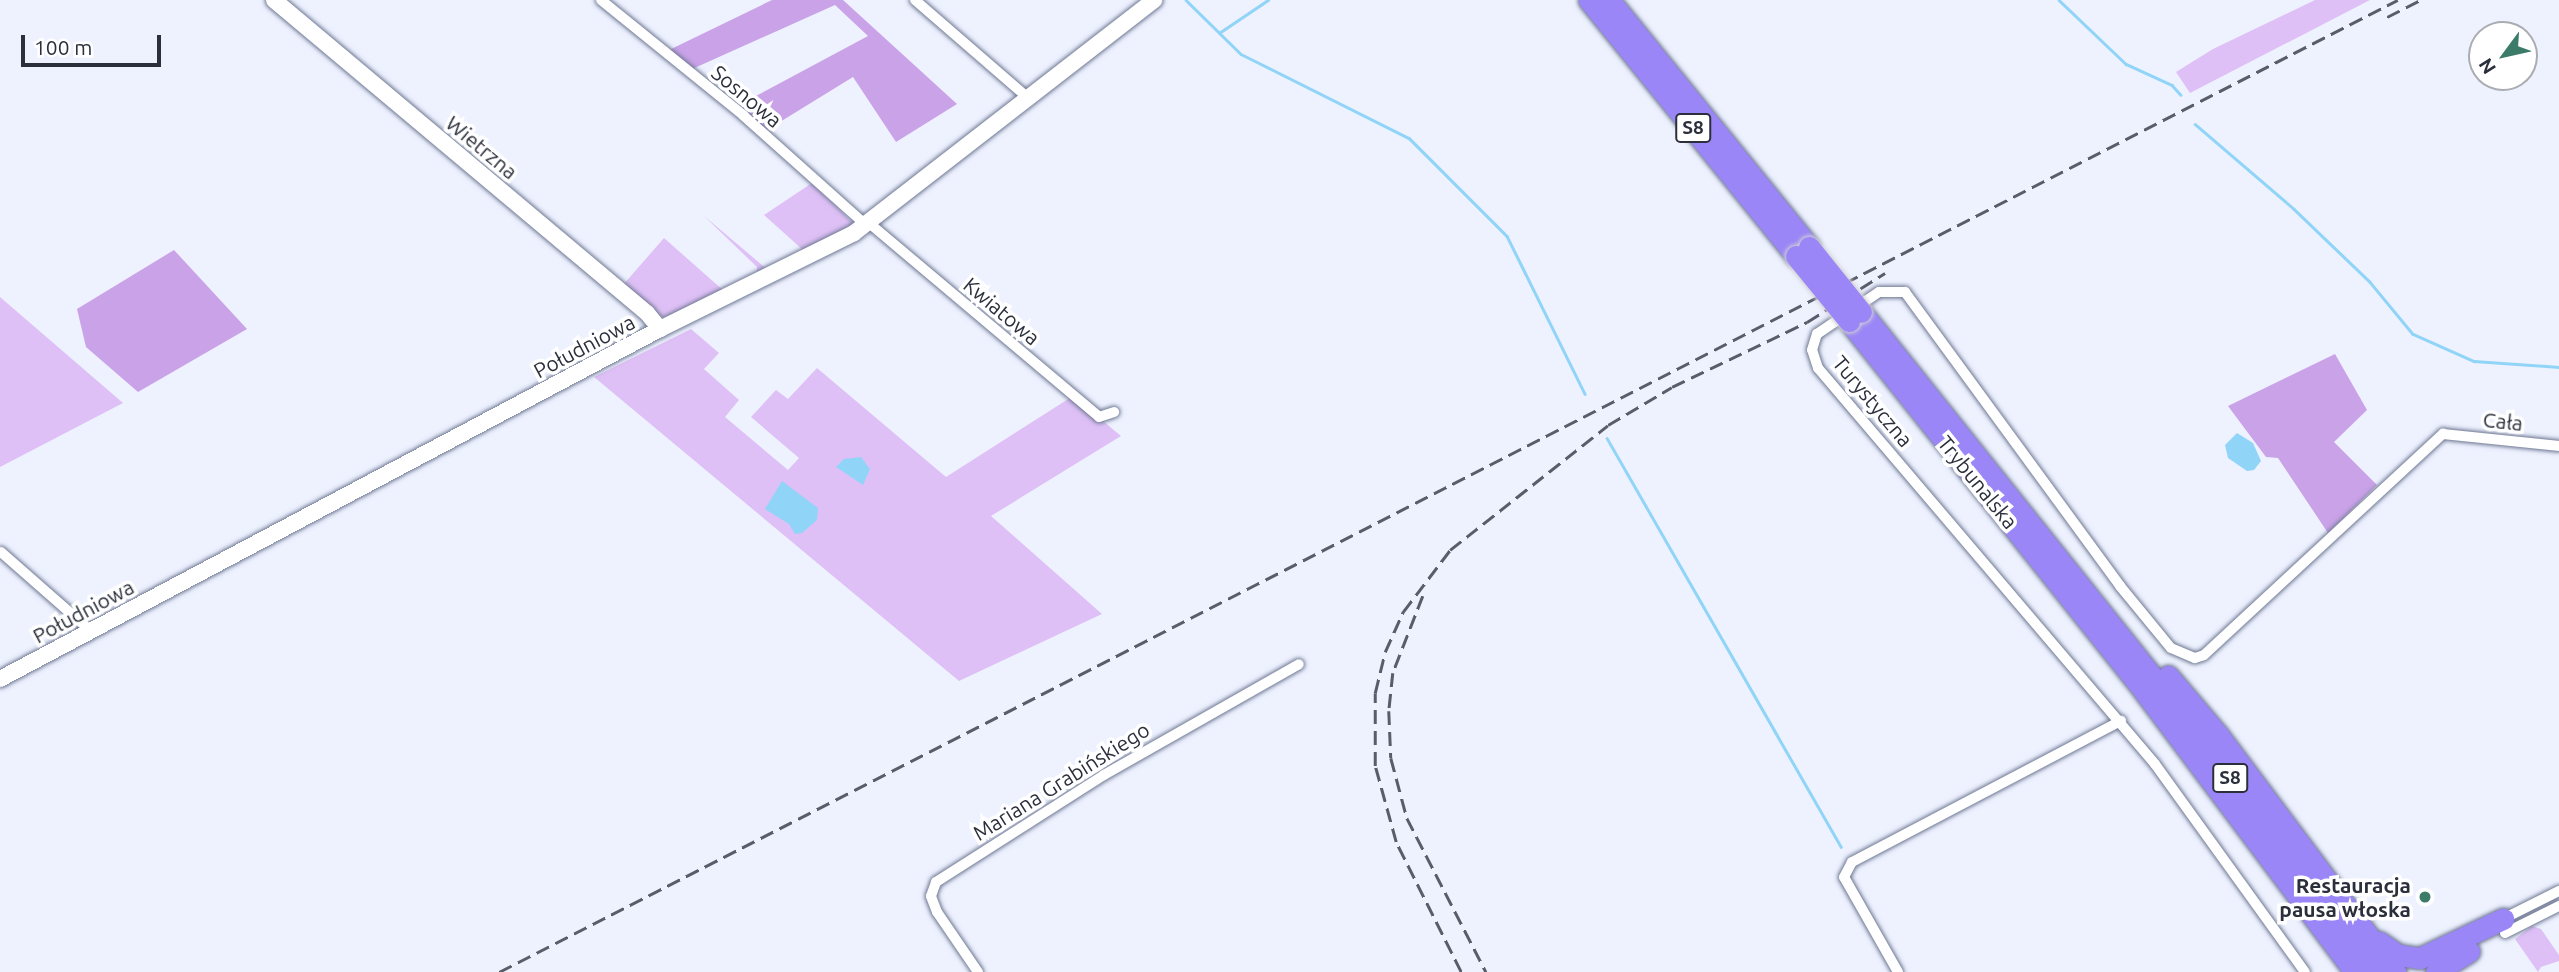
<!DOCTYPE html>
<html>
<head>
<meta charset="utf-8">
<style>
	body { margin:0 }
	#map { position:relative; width:2559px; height:972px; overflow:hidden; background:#eef2ff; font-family:Ubuntu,sans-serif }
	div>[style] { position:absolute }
	.green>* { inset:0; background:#dec0f6 }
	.forest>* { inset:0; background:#caa2e8 }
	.water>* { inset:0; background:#90d4f7 }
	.stream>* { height:2.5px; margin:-1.25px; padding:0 1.25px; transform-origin:1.25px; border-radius:1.25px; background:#90d4f7 }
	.roads { filter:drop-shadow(0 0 2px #6e7893) drop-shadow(0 0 2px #6e7893) }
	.street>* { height:10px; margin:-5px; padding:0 5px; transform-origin:5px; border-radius:5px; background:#fff }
	.secondary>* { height:16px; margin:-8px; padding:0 8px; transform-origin:8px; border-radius:8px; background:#fff }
	.highway>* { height:21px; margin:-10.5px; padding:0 10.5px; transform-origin:10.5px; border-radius:10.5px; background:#9b86f7 }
	.rail>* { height:2.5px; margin-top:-1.25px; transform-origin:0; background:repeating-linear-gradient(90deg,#595d69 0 14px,transparent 0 21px) }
	.bridges { filter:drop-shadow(0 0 2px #d0d1d4) drop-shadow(0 0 2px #d0d1d4) }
	.highway-bridge>* { height:21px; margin:-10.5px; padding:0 10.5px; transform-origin:10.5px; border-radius:10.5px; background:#9b86f7 }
	.dots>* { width:19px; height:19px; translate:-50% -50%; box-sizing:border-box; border:4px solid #fff; border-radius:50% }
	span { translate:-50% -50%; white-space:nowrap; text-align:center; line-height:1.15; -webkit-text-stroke:7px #fff; paint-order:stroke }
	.shield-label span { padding:2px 5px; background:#fff; border:2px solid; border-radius:5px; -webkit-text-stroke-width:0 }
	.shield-label { font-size:19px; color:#2b2f3b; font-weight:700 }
	.street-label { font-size:21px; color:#2b2f3b }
	.poi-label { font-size:21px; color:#2b2f3b; font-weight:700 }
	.right { translate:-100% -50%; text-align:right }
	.north { position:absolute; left:2468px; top:21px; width:70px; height:70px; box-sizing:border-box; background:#fff; border:2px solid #aaacb1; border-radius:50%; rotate:237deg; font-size:19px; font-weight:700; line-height:28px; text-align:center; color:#2b2f3b }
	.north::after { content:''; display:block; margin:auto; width:24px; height:32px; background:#3c7b68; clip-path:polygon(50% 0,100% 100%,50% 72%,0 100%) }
	.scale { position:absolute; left:21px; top:35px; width:140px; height:32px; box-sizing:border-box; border:4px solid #2b2f3b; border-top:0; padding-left:9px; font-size:21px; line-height:24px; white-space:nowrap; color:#2b2f3b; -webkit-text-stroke:5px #fff; paint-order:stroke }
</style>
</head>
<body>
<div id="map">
	<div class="green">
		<div style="clip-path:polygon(2315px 0,2370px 0,2190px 93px,2176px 72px,2213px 49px)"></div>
		<div style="clip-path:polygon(812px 183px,854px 224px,851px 230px,803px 250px,764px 215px)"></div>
		<div style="clip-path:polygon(703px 215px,769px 271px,672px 318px,657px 315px,623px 285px,664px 238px,724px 291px,757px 274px,757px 267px)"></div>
		<div style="clip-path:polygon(0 297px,123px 403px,0 467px)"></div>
		<div style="clip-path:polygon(691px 329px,719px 353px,704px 369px,739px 400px,725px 417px,788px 470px,799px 458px,751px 417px,776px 390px,788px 399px,817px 368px,946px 477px,1073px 396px,1121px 436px,991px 516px,1102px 614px,959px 681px,594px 377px)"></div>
		<div style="clip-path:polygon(2532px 926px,2541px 929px,2559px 955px,2559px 961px,2541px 967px,2538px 972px,2515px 939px)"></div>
	</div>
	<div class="forest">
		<div style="clip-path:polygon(772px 0,843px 0,957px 104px,896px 142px,853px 77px,762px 133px,739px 112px,739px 105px,868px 36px,835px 5px,690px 70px,667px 51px)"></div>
		<div style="clip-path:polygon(174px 250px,247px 329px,138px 392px,86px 347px,77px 309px)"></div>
		<div style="clip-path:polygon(2335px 354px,2367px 410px,2334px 442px,2377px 485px,2328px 533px,2278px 458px,2266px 457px,2228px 406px)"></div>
	</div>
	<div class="water">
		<div style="clip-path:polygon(2237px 433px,2253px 443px,2261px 461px,2254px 470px,2247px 471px,2228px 458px,2225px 445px)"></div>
		<div style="clip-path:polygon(861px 457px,870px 469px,863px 485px,836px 467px,844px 459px)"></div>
		<div style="clip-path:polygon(782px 481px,818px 508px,817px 520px,802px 533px,795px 534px,789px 524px,765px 509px)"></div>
	</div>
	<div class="stream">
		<div style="left:1186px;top:0;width:77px;rotate:44.5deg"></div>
		<div style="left:1241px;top:54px;width:188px;rotate:26.6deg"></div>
		<div style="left:1409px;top:138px;width:139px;rotate:45deg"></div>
		<div style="left:1507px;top:236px;width:176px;rotate:63.7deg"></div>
		<div style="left:2059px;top:0;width:93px;rotate:43.7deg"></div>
		<div style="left:2126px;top:64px;width:51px;rotate:24.5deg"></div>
		<div style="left:2172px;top:85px;width:13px;rotate:48deg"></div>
		<div style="left:1219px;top:33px;width:59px;rotate:-34deg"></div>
		<div style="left:2195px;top:124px;width:130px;rotate:40.6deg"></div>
		<div style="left:2294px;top:209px;width:105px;rotate:43.8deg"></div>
		<div style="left:2370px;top:282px;width:67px;rotate:50.4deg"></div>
		<div style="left:2413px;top:334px;width:67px;rotate:23.9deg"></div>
		<div style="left:2474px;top:361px;width:85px;rotate:4deg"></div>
		<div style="left:1607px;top:438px;width:471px;rotate:60.2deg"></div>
	</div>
	<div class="roads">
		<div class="street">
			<div style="left:601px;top:0;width:184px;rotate:39deg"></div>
			<div style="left:744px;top:116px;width:164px;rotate:41.8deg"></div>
			<div style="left:915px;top:0;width:150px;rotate:40.9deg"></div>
			<div style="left:869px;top:223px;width:301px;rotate:40.1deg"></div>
			<div style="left:1099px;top:417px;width:16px;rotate:-18deg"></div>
			<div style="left:1px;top:552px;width:120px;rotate:41.3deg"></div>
			<div style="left:2503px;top:919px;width:63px;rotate:-26.6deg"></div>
			<div style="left:2505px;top:933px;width:60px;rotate:-26.6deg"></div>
			<div style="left:978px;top:972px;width:73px;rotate:-124.3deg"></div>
			<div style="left:937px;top:912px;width:17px;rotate:-111deg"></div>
			<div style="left:931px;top:896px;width:15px;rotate:-70deg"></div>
			<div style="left:936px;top:882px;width:199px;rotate:-32.5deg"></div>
			<div style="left:1104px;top:775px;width:224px;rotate:-29.6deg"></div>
			<div style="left:1898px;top:972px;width:109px;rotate:-119.6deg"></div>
			<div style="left:1844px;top:877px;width:17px;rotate:-62deg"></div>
			<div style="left:1852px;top:862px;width:304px;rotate:-27.7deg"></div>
			<div style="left:2305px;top:972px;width:256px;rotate:-125.8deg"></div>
			<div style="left:2155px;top:764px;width:520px;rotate:-130.4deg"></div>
			<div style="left:1818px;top:368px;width:19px;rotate:-108deg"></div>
			<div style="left:1812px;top:350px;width:17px;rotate:-73deg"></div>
			<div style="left:1817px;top:334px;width:75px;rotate:-34.1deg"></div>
			<div style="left:1879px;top:292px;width:26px"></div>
			<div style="left:1905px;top:292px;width:364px;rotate:53.8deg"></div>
			<div style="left:2120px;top:586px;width:80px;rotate:50.6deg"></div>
			<div style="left:2171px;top:648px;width:26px;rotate:23deg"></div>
			<div style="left:2195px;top:658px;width:9px;rotate:-18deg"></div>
			<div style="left:2204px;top:655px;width:326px;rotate:-42.8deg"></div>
			<div style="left:2443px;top:434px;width:117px;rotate:5.9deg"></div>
		</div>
		<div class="secondary">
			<div style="left:274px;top:0;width:487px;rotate:40deg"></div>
			<div style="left:647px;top:313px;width:21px;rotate:51deg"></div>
			<div style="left:0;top:679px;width:747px;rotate:-27.94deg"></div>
			<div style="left:660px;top:329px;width:216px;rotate:-26.3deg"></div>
			<div style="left:854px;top:233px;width:380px;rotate:-37.8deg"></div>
		</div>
		<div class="highway">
			<div style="left:1589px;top:0;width:329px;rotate:51deg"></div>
			<div style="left:1609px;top:0;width:318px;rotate:51deg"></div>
			<div style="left:1861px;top:312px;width:472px;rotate:51.4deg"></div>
			<div style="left:2156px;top:681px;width:364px;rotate:53.2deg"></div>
			<div style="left:1849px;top:321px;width:473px;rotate:51.4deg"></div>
			<div style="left:2144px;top:691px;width:351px;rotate:53.1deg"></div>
			<div style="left:2168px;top:676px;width:77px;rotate:49.7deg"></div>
			<div style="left:2218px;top:735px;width:296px;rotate:53.2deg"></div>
			<div style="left:2379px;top:942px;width:23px;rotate:34deg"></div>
			<div style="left:2398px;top:955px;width:22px;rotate:8deg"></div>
			<div style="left:2420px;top:958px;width:92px;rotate:-25.2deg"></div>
			<div style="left:2436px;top:972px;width:39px;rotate:-32deg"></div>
		</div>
	</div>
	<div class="rail">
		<div style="left:2387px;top:17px;width:37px;rotate:-27deg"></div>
		<div style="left:1423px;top:596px;width:83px;rotate:111.3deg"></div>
		<div style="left:1393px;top:673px;width:38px;rotate:96deg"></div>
		<div style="left:1389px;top:711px;width:47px;rotate:87.6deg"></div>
		<div style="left:1391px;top:758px;width:62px;rotate:75.1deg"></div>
		<div style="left:1407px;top:818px;width:173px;rotate:62.8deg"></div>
		<div style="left:499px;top:972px;width:2133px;rotate:-27.11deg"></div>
		<div style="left:1461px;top:972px;width:145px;rotate:-116.6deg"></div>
		<div style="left:1396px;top:842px;width:79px;rotate:-105.4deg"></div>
		<div style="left:1375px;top:766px;width:73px;rotate:-90deg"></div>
		<div style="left:1375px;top:693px;width:42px;rotate:-76.3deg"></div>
		<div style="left:1385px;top:652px;width:44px;rotate:-65.8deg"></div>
		<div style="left:1403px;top:612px;width:78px;rotate:-52.8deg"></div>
		<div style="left:1450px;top:550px;width:201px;rotate:-38.3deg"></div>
		<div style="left:1608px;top:425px;width:74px;rotate:-30.7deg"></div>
		<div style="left:1672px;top:387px;width:150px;rotate:-25.7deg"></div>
		<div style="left:1807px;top:322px;width:92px;rotate:-32.1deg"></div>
	</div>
	<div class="bridges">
		<div class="highway-bridge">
			<div style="left:1809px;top:247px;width:83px;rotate:51.3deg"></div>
			<div style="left:1796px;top:256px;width:84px;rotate:50.8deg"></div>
		</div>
	</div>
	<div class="dots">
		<div style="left:2425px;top:897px;background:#3c7b68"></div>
	</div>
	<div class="shield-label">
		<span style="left:1693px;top:128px">S8</span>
		<span style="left:2230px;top:778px">S8</span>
	</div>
	<div class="street-label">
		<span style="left:747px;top:96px;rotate:40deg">Sosnowa</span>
		<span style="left:482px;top:147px;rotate:40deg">Wietrzna</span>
		<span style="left:1002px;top:311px;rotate:40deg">Kwiatowa</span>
		<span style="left:584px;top:346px;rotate:-28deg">Południowa</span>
		<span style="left:1873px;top:401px;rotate:50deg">Turystyczna</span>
		<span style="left:2503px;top:421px;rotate:6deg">Cała</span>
		<span style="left:1978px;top:482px;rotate:51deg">Trybunalska</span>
		<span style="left:83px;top:611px;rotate:-28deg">Południowa</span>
		<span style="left:1061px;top:781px;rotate:-32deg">Mariana Grabińskiego</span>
	</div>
	<div class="poi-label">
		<span class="right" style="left:2411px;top:897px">Restauracja<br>pausa włoska</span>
	</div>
	<div class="north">N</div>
	<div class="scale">100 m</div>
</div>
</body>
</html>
